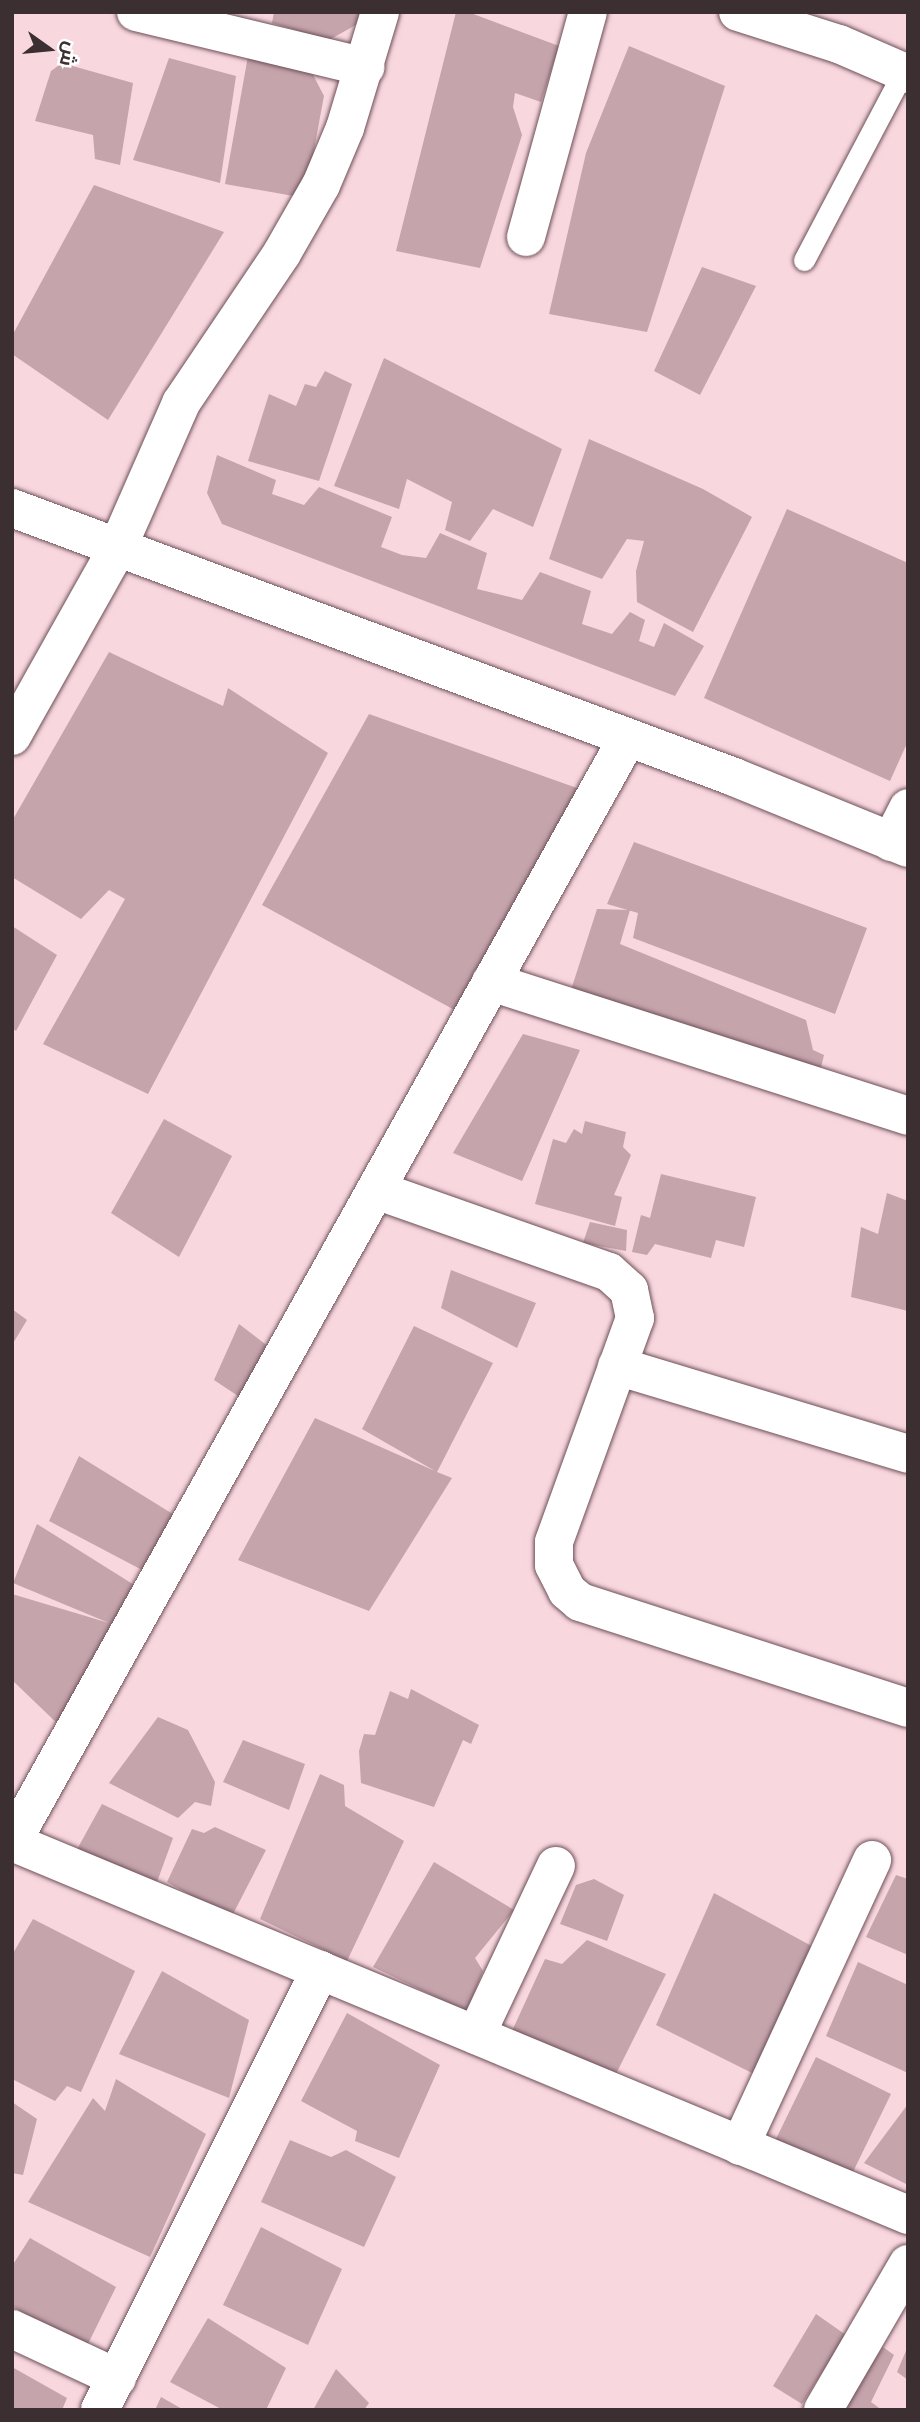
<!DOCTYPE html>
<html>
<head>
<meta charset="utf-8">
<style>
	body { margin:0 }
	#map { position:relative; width:920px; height:2422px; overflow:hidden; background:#f9d7df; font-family:Lora,Cairo,serif }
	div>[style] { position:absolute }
	.building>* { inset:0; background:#c5a4ac }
	.roads { filter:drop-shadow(0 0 2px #6c5057) drop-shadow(0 0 2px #6c5057) }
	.lane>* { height:21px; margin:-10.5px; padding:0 10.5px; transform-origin:10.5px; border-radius:10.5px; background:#fff }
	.street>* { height:38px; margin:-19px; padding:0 19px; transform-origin:19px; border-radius:19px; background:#fff }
	.secondary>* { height:38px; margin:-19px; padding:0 19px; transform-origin:19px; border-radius:19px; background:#fff }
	span { translate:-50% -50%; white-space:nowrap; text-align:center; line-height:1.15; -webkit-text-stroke:5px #fff; paint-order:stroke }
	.frame { position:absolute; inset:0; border:14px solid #3c2f32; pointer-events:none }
	.north { position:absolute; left:14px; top:14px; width:70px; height:70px; -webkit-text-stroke:5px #fff; paint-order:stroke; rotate:105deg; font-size:19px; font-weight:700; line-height:28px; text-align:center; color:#3c2f32 }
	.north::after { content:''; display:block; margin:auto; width:24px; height:32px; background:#3c2f32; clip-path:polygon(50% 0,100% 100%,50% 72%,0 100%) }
</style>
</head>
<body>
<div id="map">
	<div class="building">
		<div style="clip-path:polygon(274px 12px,371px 12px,370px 17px,329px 40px,272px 23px)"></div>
		<div style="clip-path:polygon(456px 12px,468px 12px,559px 46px,541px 102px,515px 93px,513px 107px,522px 135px,480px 268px,396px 251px)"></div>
		<div style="clip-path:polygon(629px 46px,725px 86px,647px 332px,549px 314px,586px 153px)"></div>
		<div style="clip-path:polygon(248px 56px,309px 67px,324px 96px,305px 198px,225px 184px)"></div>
		<div style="clip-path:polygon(169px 58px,236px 76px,220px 183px,133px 160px)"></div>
		<div style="clip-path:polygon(62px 63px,133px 83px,120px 165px,95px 159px,93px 135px,35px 121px,51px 71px)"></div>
		<div style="clip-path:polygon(94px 185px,224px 232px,108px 420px,12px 354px,12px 336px)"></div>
		<div style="clip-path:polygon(702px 267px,756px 286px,700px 395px,654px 371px)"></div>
		<div style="clip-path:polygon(384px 358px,562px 449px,533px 527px,493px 509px,470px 541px,445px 530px,452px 502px,407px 479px,399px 509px,334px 486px)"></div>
		<div style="clip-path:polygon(325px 371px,352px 384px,319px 481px,248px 461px,269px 394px,296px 406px,305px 384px,316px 387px)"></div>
		<div style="clip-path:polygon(589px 439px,703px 489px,752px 517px,693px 632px,637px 602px,636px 571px,644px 541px,627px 539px,602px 579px,549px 559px)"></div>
		<div style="clip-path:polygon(217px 455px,276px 480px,272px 494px,304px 505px,319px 487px,392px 517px,381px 547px,402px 555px,426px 558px,440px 533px,487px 553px,477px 589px,522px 600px,540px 572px,591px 591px,582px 624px,612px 634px,630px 612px,645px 620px,639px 641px,654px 647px,664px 623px,704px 646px,675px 696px,222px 524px,207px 493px)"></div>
		<div style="clip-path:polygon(787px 509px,908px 563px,908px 741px,890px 781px,704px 698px)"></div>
		<div style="clip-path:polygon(109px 652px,223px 706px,228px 688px,328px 753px,148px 1094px,43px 1044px,125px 899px,109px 890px,81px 919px,12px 877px,12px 821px)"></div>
		<div style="clip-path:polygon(369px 714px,588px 792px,460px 1013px,262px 905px)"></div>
		<div style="clip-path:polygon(634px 842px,867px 928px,835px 1014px,633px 938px,638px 913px,607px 904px)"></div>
		<div style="clip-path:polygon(597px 909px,630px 910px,620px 944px,806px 1020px,813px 1050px,824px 1055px,817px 1084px,571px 990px)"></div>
		<div style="clip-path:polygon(12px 926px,57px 955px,16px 1031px,12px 1028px)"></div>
		<div style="clip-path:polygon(523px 1034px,580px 1050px,522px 1181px,453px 1153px)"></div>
		<div style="clip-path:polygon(164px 1119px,232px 1156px,179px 1257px,111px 1213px)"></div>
		<div style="clip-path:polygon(585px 1121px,626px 1132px,623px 1147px,631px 1155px,614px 1195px,622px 1197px,615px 1226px,535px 1204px,553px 1139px,566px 1143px,574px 1129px,582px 1134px)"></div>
		<div style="clip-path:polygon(661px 1174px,756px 1197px,744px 1247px,716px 1240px,711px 1258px,655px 1244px,647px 1255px,632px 1252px,641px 1215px,650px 1218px)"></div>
		<div style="clip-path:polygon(887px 1193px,908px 1201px,908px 1311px,851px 1297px,861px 1227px,878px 1234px)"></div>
		<div style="clip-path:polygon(590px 1222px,627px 1230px,626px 1251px,583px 1243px)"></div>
		<div style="clip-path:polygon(451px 1270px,536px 1303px,517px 1348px,441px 1308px)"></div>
		<div style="clip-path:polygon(12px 1309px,27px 1320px,12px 1345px)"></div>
		<div style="clip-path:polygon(239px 1324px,273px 1350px,241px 1398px,214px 1380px)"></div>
		<div style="clip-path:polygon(414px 1326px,493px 1363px,437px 1472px,452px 1478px,369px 1611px,238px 1560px,315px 1418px,435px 1471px,362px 1429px)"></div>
		<div style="clip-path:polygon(79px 1456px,176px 1516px,144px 1571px,49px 1521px)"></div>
		<div style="clip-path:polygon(37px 1524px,139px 1588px,62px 1728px,12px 1680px,12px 1594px,109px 1623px,13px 1583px)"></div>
		<div style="clip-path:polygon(411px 1689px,479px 1725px,471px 1744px,463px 1740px,434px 1807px,361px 1783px,359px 1751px,364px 1734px,375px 1735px,390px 1691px,408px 1699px)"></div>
		<div style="clip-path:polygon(158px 1717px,188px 1730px,215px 1782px,211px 1806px,195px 1802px,178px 1818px,109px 1783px)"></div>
		<div style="clip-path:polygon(243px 1740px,305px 1764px,289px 1810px,223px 1782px)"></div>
		<div style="clip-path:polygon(320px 1774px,344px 1785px,345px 1806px,404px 1841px,347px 1961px,260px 1919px)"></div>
		<div style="clip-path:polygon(102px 1804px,173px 1838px,157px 1882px,75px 1853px)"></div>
		<div style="clip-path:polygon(215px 1827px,266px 1850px,231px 1918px,167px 1882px,192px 1829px,204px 1833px)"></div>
		<div style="clip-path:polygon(434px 1862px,514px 1910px,475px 1958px,483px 1971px,467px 2012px,373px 1967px)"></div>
		<div style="clip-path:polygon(896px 1875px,908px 1879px,908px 1955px,866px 1937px)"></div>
		<div style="clip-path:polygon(594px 1879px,624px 1895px,607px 1941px,560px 1924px,576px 1885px)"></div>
		<div style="clip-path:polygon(714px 1893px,819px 1950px,758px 2076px,656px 2025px)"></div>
		<div style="clip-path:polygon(33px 1919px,135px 1971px,81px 2092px,67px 2086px,55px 2101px,12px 2079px,12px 1955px)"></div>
		<div style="clip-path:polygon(587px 1940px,666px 1974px,615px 2076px,512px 2031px,545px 1959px,562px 1964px)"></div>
		<div style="clip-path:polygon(858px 1962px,908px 1985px,908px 2073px,826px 2036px)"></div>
		<div style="clip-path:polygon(162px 1971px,249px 2020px,229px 2098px,119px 2054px)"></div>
		<div style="clip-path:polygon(347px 2013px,440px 2065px,399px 2158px,355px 2141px,357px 2131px,301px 2101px)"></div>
		<div style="clip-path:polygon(816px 2057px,891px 2094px,850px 2178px,775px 2141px)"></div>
		<div style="clip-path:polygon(116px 2079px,206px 2134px,150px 2257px,28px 2202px,93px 2098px,105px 2111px)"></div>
		<div style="clip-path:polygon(12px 2102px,37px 2119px,23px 2175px,12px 2173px)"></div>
		<div style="clip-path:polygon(908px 2104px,908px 2185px,864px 2163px)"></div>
		<div style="clip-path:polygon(290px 2140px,331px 2157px,346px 2150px,396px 2177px,364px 2247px,261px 2202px)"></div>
		<div style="clip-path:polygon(261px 2227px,342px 2269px,308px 2345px,223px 2305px)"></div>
		<div style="clip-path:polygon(30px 2238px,116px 2287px,85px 2350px,12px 2306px,12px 2266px)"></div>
		<div style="clip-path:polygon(816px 2314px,846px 2335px,802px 2404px,773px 2386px)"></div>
		<div style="clip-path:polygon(208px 2318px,286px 2368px,266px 2410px,223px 2410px,170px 2382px)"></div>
		<div style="clip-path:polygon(908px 2346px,908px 2380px,897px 2372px)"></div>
		<div style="clip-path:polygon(883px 2347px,894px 2355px,871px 2402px,882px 2410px,842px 2410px)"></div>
		<div style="clip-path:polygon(12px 2367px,67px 2398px,62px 2410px,12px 2410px)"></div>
		<div style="clip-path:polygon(336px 2369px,369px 2403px,364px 2410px,313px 2410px)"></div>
		<div style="clip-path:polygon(161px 2397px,184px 2410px,155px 2410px)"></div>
	</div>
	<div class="roads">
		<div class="lane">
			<div style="left:804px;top:260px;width:212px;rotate:-62.2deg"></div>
		</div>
		<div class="street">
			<div style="left:136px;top:12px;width:236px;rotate:13.5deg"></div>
			<div style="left:738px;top:12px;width:106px;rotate:17.6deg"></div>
			<div style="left:839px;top:44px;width:75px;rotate:23.5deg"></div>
			<div style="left:526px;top:237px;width:233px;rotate:-74.6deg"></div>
			<div style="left:12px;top:736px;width:214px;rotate:-60.7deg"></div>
			<div style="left:117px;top:549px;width:159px;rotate:-66.3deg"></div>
			<div style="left:181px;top:403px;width:181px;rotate:-56deg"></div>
			<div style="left:282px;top:253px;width:78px;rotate:-60.2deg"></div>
			<div style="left:321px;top:185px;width:62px;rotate:-67.2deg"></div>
			<div style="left:345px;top:128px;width:121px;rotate:-73.2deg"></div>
			<div style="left:891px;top:842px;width:38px;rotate:-63deg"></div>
			<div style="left:491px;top:982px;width:438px;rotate:17.8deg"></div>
			<div style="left:376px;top:1190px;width:247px;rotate:19.4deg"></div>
			<div style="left:609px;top:1272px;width:27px;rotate:42deg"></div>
			<div style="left:629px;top:1290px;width:29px;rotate:78deg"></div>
			<div style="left:635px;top:1318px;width:238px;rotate:109.9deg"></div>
			<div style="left:554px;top:1542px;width:23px;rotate:90deg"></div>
			<div style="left:554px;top:1565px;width:29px;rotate:63deg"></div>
			<div style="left:567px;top:1591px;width:17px;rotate:40deg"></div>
			<div style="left:580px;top:1602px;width:345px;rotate:17.9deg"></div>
			<div style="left:617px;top:1366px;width:304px;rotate:16.8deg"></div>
			<div style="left:12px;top:1842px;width:1263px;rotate:-60.86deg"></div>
			<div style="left:12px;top:1842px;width:971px;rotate:22.6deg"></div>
			<div style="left:476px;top:2035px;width:187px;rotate:-64.7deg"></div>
			<div style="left:740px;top:2146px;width:315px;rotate:-65.2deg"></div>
			<div style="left:12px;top:2329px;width:116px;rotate:25deg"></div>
			<div style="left:100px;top:2410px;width:492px;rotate:-63.4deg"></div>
			<div style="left:823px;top:2410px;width:169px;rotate:-59.8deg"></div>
		</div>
		<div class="secondary">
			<div style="left:12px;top:508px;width:770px;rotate:20.43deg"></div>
			<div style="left:734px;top:777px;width:188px;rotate:22.2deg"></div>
		</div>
	</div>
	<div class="frame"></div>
	<div class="north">ش</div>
</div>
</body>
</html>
